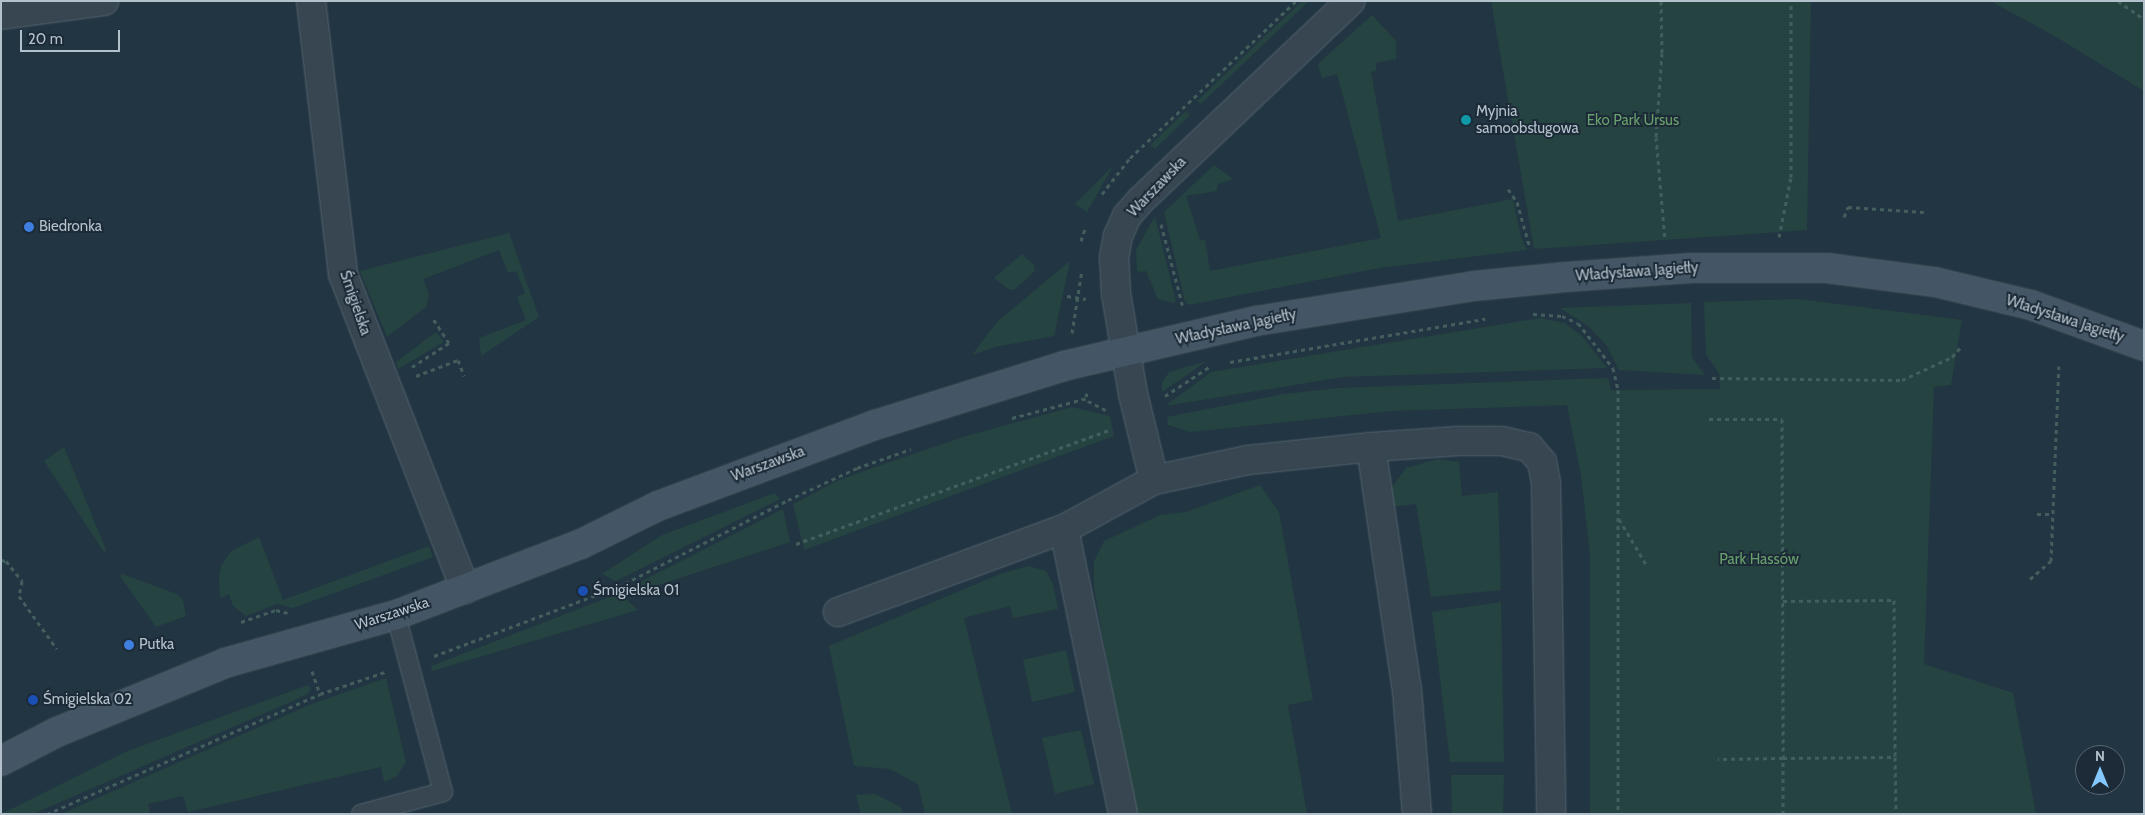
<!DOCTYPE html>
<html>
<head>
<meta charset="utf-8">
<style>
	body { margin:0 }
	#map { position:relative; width:2145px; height:815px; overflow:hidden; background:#223542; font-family:Cabin,sans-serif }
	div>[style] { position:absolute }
	.green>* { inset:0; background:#254341 }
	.path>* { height:3px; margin-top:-1.5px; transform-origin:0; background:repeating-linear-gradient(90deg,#435f5d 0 4px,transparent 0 8px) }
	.roads { filter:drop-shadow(0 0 1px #55646f) drop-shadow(0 0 1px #55646f) }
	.lane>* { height:18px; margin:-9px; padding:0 9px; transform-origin:9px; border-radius:9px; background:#374651 }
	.street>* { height:28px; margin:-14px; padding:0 14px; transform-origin:14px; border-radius:14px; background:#374651 }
	.secondary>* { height:28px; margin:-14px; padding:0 14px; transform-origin:14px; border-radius:14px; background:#445665 }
	.dots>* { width:14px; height:14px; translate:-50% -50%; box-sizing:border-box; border:2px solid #1c2b37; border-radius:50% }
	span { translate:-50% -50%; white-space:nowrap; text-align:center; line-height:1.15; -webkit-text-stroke:4px #1c2b37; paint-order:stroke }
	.poi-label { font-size:15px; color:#b3c1cc }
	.left { translate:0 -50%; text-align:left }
	.park-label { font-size:15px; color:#689f6c }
	.street-label { font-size:15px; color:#b3c1cc }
	.frame { position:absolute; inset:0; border:2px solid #b3c1cc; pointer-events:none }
	.north { position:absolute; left:2075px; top:745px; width:50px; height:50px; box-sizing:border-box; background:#1c2b37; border:1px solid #586773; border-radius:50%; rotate:0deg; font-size:14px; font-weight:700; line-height:20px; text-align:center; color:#b3c1cc }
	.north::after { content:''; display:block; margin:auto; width:18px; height:22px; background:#85c8ff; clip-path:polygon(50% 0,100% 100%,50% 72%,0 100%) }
	.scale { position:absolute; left:20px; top:30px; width:100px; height:22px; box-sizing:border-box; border:2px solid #b3c1cc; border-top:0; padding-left:6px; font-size:15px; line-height:18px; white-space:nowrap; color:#b3c1cc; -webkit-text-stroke:4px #1c2b37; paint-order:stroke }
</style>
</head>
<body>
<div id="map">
	<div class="green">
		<div style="clip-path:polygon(1302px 1px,1309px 1px,1201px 104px,1197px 101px)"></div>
		<div style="clip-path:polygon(1491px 1px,1811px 1px,1807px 230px,1534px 249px)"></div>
		<div style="clip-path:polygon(1990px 1px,2144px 1px,2144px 91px,2053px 35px)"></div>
		<div style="clip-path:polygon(1372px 15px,1396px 41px,1396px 59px,1376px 63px,1376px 71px,1371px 72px,1398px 221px,1513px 199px,1521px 237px,1527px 250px,1379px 268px,1189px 305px,1185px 302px,1164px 212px,1214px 165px,1233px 179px,1218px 184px,1217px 191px,1186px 196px,1200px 240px,1205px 240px,1210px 271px,1381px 238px,1337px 74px,1322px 78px,1318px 64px)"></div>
		<div style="clip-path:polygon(1186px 111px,1190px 115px,1155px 149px,1150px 145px)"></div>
		<div style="clip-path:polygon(1113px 166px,1087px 212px,1075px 204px)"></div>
		<div style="clip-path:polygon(1155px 216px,1176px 302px,1172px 303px,1158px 299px,1146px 271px,1137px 272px,1136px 250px)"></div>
		<div style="clip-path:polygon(509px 233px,539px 317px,481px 356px,479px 338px,526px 320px,517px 297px,525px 293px,516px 271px,508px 273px,499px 250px,423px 279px,429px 295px,426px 307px,387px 337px,360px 271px)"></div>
		<div style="clip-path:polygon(1022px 254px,1034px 265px,1035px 271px,1014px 290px,1008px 289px,994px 278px)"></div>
		<div style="clip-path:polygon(1070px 261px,1054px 336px,995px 347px,972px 355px,997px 322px)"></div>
		<div style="clip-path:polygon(1799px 299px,1962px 320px,1951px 385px,1934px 387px,1924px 664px,2013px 693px,2036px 814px,1590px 814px,1590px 554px,1581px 476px,1567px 405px,1391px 411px,1190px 432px,1168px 425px,1167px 417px,1284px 394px,1339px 388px,1608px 378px,1611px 390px,1720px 389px,1719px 373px,1706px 355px,1704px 302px)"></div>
		<div style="clip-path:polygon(1691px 303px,1692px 357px,1705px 375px,1619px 370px,1607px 346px,1588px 326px,1560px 308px)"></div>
		<div style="clip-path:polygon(1540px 318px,1565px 323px,1582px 336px,1607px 368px,1343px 377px,1165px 406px,1211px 372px)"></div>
		<div style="clip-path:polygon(436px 332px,444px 342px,398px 369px,396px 362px)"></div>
		<div style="clip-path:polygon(1207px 361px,1162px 392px,1162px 382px,1169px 372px)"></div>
		<div style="clip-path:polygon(1072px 407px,1110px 416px,1114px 436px,804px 550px,793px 504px,839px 480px,884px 464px,963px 437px)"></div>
		<div style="clip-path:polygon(64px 447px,106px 550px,104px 552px,44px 461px)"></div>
		<div style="clip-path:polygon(1438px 459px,1459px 462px,1462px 496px,1498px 492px,1501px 590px,1431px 597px,1416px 504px,1391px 507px,1392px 487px,1406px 468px)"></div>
		<div style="clip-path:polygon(1260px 485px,1279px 512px,1313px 700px,1288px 705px,1307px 814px,1134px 814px,1094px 587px,1094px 561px,1104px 541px,1160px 515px,1186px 512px)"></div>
		<div style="clip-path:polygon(775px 493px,780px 499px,616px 581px,602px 574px,662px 535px)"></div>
		<div style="clip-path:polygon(783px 509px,790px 542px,634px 593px,628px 588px)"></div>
		<div style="clip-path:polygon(259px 537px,283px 600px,429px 546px,433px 557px,293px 608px,277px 604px,246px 616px,233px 606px,229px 594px,220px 598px,219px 577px,221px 566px,231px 551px)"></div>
		<div style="clip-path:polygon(1029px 566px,1046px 571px,1053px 584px,1058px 609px,1013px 618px,1010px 606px,964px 618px,1012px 814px,925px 814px,918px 784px,890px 769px,854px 766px,829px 646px,1000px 574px)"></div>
		<div style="clip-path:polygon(122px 574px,177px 594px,183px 600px,186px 616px,156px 627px,120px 576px)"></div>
		<div style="clip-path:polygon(620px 593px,638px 610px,432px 671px,431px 666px)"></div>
		<div style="clip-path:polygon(1501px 602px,1504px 762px,1450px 762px,1432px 612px)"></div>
		<div style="clip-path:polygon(1066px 650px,1075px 692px,1032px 702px,1023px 660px)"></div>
		<div style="clip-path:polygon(386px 678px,406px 762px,397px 776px,384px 782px,381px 767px,188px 812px,183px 796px,148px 804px,150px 814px,61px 814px,309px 705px)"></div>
		<div style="clip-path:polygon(308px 685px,311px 689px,307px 694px,295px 700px,33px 814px,1px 814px,125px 752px)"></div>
		<div style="clip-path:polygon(1081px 730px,1094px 784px,1055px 794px,1042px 738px)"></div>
		<div style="clip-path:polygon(1451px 775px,1504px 775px,1503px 814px,1452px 814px)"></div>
		<div style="clip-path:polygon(875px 794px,901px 807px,903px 814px,861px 814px,856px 795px)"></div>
	</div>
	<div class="path">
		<div style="left:1661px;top:1px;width:52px;rotate:88.9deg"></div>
		<div style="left:1662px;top:53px;width:84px;rotate:94.1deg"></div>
		<div style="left:1656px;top:137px;width:103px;rotate:85deg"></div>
		<div style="left:2118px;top:1px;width:32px;rotate:35deg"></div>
		<div style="left:1508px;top:189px;width:16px;rotate:55deg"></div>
		<div style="left:1517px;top:202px;width:48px;rotate:74.2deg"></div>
		<div style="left:1102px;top:194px;width:46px;rotate:-52.1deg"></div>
		<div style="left:1130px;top:158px;width:228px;rotate:-43.4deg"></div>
		<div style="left:1844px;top:217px;width:11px;rotate:-68deg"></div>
		<div style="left:1848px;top:207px;width:76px;rotate:3.8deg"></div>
		<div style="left:1161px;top:224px;width:86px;rotate:75.2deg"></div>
		<div style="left:1779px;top:237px;width:61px;rotate:-78.7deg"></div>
		<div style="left:1791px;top:177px;width:176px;rotate:-90deg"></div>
		<div style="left:1081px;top:241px;width:13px;rotate:-72deg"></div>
		<div style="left:1067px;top:296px;width:19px;rotate:9deg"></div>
		<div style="left:1533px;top:314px;width:29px;rotate:4deg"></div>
		<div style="left:1562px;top:316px;width:17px;rotate:24deg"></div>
		<div style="left:1578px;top:323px;width:57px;rotate:52.1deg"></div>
		<div style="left:1613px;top:368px;width:23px;rotate:77deg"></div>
		<div style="left:1618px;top:390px;width:424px;rotate:90deg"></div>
		<div style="left:1072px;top:333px;width:64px;rotate:-81deg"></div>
		<div style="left:1230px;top:362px;width:259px;rotate:-9.6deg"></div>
		<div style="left:412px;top:367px;width:44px;rotate:-33deg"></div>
		<div style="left:449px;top:343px;width:30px;rotate:-123deg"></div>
		<div style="left:416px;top:376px;width:45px;rotate:-20.9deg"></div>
		<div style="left:458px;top:360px;width:17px;rotate:69deg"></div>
		<div style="left:1712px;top:378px;width:190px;rotate:0.6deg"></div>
		<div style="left:1902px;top:380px;width:55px;rotate:-24.7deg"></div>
		<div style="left:1952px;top:357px;width:15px;rotate:-48deg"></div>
		<div style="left:1086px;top:393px;width:8px;rotate:76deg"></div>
		<div style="left:1088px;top:401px;width:20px;rotate:27deg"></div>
		<div style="left:1165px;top:396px;width:56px;rotate:-33.4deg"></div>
		<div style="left:1012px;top:418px;width:78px;rotate:-14.9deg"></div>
		<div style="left:1709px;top:419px;width:73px"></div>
		<div style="left:1782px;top:419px;width:339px;rotate:89.8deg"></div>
		<div style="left:1783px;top:758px;width:65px;rotate:179.1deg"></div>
		<div style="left:2037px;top:514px;width:16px"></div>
		<div style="left:1619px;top:519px;width:55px;rotate:59.2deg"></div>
		<div style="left:796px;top:544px;width:334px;rotate:-20deg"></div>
		<div style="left:1px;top:560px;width:5px;rotate:11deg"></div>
		<div style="left:6px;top:561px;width:26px;rotate:51deg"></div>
		<div style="left:22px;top:581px;width:15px;rotate:101deg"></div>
		<div style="left:19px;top:596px;width:65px;rotate:54.4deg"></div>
		<div style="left:2030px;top:579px;width:28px;rotate:-41deg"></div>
		<div style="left:2051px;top:561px;width:195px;rotate:-87.7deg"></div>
		<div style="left:1783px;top:601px;width:111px;rotate:-0.5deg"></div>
		<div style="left:1894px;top:600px;width:157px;rotate:89.6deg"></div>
		<div style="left:241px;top:622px;width:37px;rotate:-19deg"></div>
		<div style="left:276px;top:610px;width:12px;rotate:14deg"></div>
		<div style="left:434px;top:656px;width:197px;rotate:-20.6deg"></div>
		<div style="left:618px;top:587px;width:191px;rotate:-27.1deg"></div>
		<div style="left:788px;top:500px;width:76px;rotate:-24.9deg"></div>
		<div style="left:857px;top:468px;width:57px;rotate:-19.4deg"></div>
		<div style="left:312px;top:671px;width:24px;rotate:71deg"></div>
		<div style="left:47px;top:814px;width:298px;rotate:-23.7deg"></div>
		<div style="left:320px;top:694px;width:69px;rotate:-18.7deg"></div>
		<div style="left:1783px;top:814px;width:56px;rotate:-90deg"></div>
		<div style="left:1783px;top:758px;width:112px;rotate:-0.5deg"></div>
		<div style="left:1895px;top:757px;width:57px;rotate:89deg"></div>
	</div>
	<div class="roads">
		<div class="lane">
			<div style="left:361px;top:814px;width:85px;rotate:-15deg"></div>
			<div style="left:443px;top:792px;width:183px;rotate:-104.9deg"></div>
		</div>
		<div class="street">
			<div style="left:311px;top:1px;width:275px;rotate:83.3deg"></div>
			<div style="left:343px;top:274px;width:338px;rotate:68.8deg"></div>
			<div style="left:1px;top:15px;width:104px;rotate:-7.7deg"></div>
			<div style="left:1371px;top:447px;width:246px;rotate:81.6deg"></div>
			<div style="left:1407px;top:690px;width:124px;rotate:85.4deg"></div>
			<div style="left:1154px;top:480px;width:89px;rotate:-103.7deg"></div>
			<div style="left:1133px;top:394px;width:101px;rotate:-99.6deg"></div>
			<div style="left:1116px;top:294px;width:36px;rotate:-93deg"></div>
			<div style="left:1114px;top:258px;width:22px;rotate:-80deg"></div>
			<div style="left:1118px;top:236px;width:22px;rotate:-66deg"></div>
			<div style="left:1127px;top:216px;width:21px;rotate:-49deg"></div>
			<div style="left:1141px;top:200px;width:289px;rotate:-43.5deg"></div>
			<div style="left:1064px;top:529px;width:291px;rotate:78.3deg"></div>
			<div style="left:838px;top:612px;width:241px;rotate:-20.2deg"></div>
			<div style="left:1064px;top:529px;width:102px;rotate:-28.6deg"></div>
			<div style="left:1154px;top:480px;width:96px;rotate:-12deg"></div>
			<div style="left:1248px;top:460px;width:124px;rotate:-6deg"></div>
			<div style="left:1371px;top:447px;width:88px;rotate:-3.9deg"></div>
			<div style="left:1459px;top:441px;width:43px"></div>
			<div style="left:1502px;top:441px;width:28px;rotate:13deg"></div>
			<div style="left:1529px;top:447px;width:20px;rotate:49deg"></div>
			<div style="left:1542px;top:462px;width:21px;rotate:79deg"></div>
			<div style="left:1546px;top:483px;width:331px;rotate:89.1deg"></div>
		</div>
		<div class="secondary">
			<div style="left:1px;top:761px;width:63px;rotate:-27.4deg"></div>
			<div style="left:57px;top:732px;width:182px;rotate:-22.3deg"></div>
			<div style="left:225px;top:663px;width:178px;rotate:-15.7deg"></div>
			<div style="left:396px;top:615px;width:198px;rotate:-21deg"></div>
			<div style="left:581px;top:544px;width:86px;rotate:-26.3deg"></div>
			<div style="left:658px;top:506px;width:232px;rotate:-20.5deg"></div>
			<div style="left:875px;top:425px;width:198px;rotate:-17.3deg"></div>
			<div style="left:1064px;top:366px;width:197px;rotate:-13.2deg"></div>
			<div style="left:1256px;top:321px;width:221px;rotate:-9.1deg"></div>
			<div style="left:1474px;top:286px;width:92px;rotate:-5.6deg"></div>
			<div style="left:1566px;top:277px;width:125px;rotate:-4.1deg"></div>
			<div style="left:1691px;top:268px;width:136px"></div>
			<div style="left:1827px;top:268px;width:109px;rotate:7.4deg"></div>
			<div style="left:1935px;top:282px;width:99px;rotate:13.5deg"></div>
			<div style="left:2031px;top:305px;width:120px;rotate:19.9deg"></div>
		</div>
	</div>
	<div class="dots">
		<div style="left:1466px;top:120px;background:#0f9aa8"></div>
		<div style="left:29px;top:227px;background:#3f7fe0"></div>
		<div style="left:583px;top:591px;background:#1a4fb4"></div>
		<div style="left:129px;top:645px;background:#3f7fe0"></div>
		<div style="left:33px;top:700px;background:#1a4fb4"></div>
	</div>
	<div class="poi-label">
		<span class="left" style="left:1476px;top:120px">Myjnia<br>samoobsługowa</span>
		<span class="left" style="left:39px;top:227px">Biedronka</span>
		<span class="left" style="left:593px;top:591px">Śmigielska 01</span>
		<span class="left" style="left:139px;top:645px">Putka</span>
		<span class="left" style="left:43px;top:700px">Śmigielska 02</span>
	</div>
	<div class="park-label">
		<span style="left:1633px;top:121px">Eko Park Ursus</span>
		<span style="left:1759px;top:560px">Park Hassów</span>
	</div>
	<div class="street-label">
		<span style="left:1157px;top:187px;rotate:-46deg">Warszawska</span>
		<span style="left:1637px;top:272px;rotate:-4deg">Władysława Jagiełły</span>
		<span style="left:355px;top:303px;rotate:71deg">Śmigielska</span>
		<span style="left:2065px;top:319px;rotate:18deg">Władysława Jagiełły</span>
		<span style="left:1236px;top:327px;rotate:-12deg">Władysława Jagiełły</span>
		<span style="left:768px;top:464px;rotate:-20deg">Warszawska</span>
		<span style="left:392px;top:614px;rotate:-18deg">Warszawska</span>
	</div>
	<div class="frame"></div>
	<div class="north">N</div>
	<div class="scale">20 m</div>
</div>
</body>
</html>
